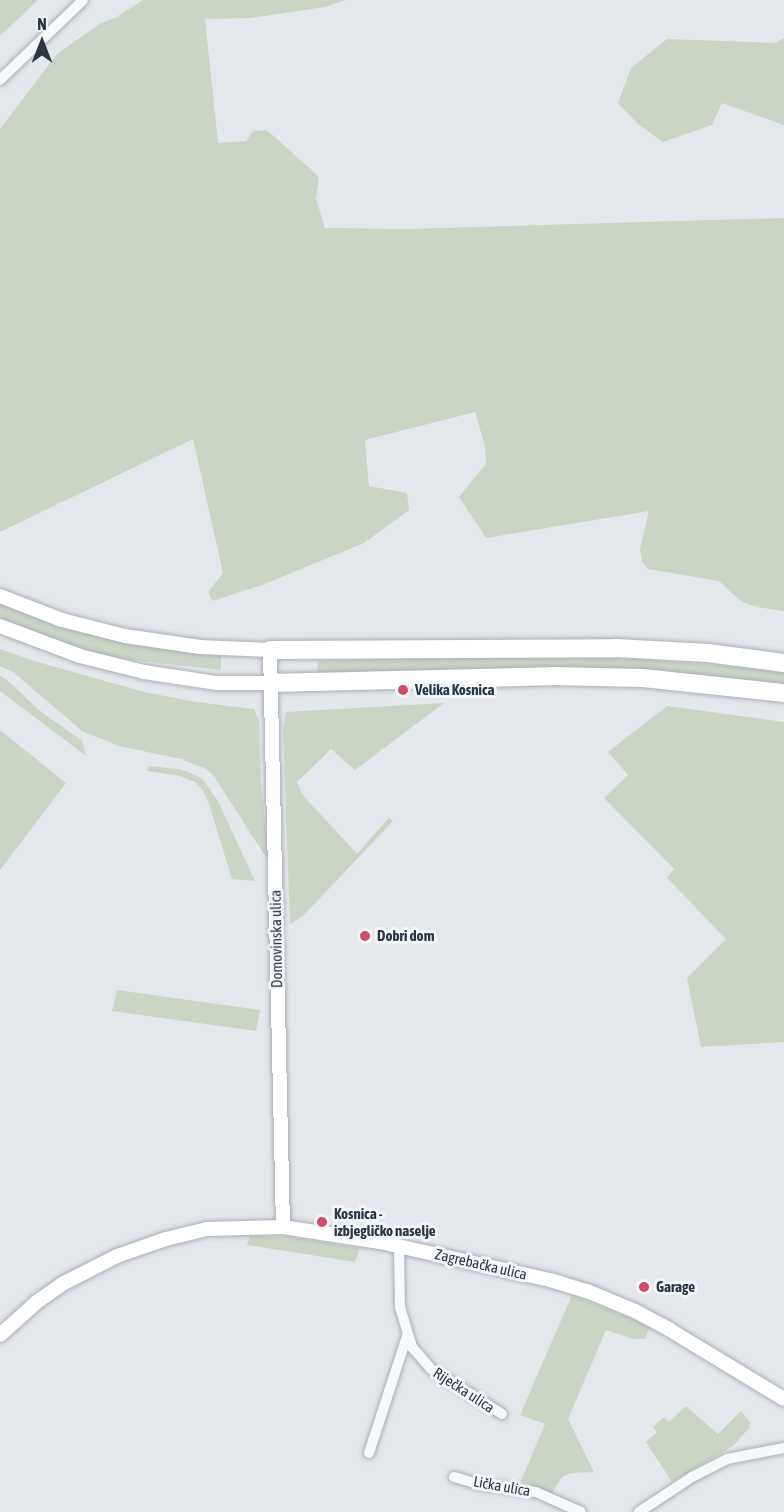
<!DOCTYPE html>
<html>
<head>
<meta charset="utf-8">
<style>
	body { margin:0 }
	#map { position:relative; width:784px; height:1512px; overflow:hidden; background:#e4e7eb; font-family:"Asap Condensed",sans-serif }
	div>[style] { position:absolute }
	.green>* { inset:0; background:#cbd5c5 }
	.roads { filter:drop-shadow(0 0 2px #a9afb6) drop-shadow(0 0 2px #a9afb6) }
	.street>* { height:10px; margin:-5px; padding:0 5px; transform-origin:5px; border-radius:5px; background:#f6f8f9 }
	.secondary>* { height:14px; margin:-7px; padding:0 7px; transform-origin:7px; border-radius:7px; background:#fff }
	.highway>* { height:18px; margin:-9px; padding:0 9px; transform-origin:9px; border-radius:9px; background:#fff }
	.dots>* { width:16px; height:16px; translate:-50% -50%; box-sizing:border-box; border:3px solid #f3f6f8; border-radius:50% }
	span { translate:-50% -50%; white-space:nowrap; text-align:center; line-height:1.15; -webkit-text-stroke:6px #f3f6f8; paint-order:stroke }
	.poi-label { font-size:15px; color:#2b3744; font-weight:700 }
	.left { translate:0 -50%; text-align:left }
	.street-label { font-size:15px; color:#2b3744 }
	.north { position:absolute; left:12px; top:12px; width:60px; height:60px; -webkit-text-stroke:4px #f3f6f8; paint-order:stroke; rotate:0deg; font-size:16px; font-weight:700; line-height:24px; text-align:center; color:#2b3744 }
	.north::after { content:''; display:block; margin:auto; width:21px; height:27px; background:#2b3744; clip-path:polygon(50% 0,100% 100%,50% 72%,0 100%) }
</style>
</head>
<body>
<div id="map">
	<div class="green">
		<div style="clip-path:polygon(0 0,38px 0,0 36px)"></div>
		<div style="clip-path:polygon(143px 0,345px 0,325px 7px,250px 18px,205px 19px,218px 143px,246px 141px,253px 131px,266px 130px,275px 137px,319px 177px,316px 199px,325px 228px,410px 229px,784px 218px,784px 611px,757px 607px,742px 602px,719px 581px,648px 569px,642px 562px,640px 549px,649px 511px,486px 538px,459px 497px,486px 464px,485px 446px,475px 412px,365px 440px,369px 486px,407px 493px,409px 510px,364px 543px,265px 584px,212px 601px,208px 592px,223px 573px,193px 439px,0 532px,0 129px,57px 54px,101px 23px,115px 18px)"></div>
		<div style="clip-path:polygon(784px 38px,784px 125px,722px 103px,712px 125px,663px 142px,638px 124px,618px 103px,631px 68px,667px 39px,776px 43px)"></div>
		<div style="clip-path:polygon(0 603px,90px 634px,171px 650px,221px 654px,221px 670px,113px 658px,73px 648px,0 620px)"></div>
		<div style="clip-path:polygon(0 649px,34px 661px,144px 692px,196px 702px,254px 709px,259px 721px,261px 783px,269px 862px,214px 776px,206px 769px,181px 759px,119px 746px,82px 731px,13px 672px,0 666px)"></div>
		<div style="clip-path:polygon(512px 655px,642px 659px,762px 669px,784px 673px,784px 685px,317px 676px,318px 661px)"></div>
		<div style="clip-path:polygon(0 676px,7px 680px,39px 710px,82px 741px,86px 756px,0 691px)"></div>
		<div style="clip-path:polygon(444px 703px,355px 770px,331px 749px,297px 782px,302px 794px,357px 854px,389px 818px,393px 821px,303px 916px,290px 924px,283px 729px,286px 712px)"></div>
		<div style="clip-path:polygon(667px 706px,784px 722px,784px 1042px,701px 1047px,687px 978px,726px 939px,667px 878px,674px 869px,604px 798px,628px 775px,608px 752px)"></div>
		<div style="clip-path:polygon(0 730px,66px 783px,0 870px)"></div>
		<div style="clip-path:polygon(149px 766px,180px 769px,202px 778px,218px 801px,255px 881px,232px 879px,209px 804px,203px 791px,195px 782px,180px 776px,147px 771px)"></div>
		<div style="clip-path:polygon(117px 990px,260px 1010px,256px 1031px,112px 1011px)"></div>
		<div style="clip-path:polygon(250px 1236px,290px 1237px,360px 1248px,355px 1262px,247px 1245px)"></div>
		<div style="clip-path:polygon(572px 1295px,650px 1326px,645px 1339px,633px 1339px,606px 1330px,568px 1419px,594px 1472px,572px 1473px,562px 1477px,552px 1493px,521px 1481px,545px 1424px,520px 1415px)"></div>
		<div style="clip-path:polygon(686px 1406px,718px 1434px,741px 1411px,750px 1422px,749px 1428px,733px 1446px,672px 1482px,646px 1442px,657px 1432px,653px 1427px,664px 1417px,669px 1422px)"></div>
	</div>
	<div class="roads">
		<div class="street">
			<div style="left:0;top:80px;width:115px;rotate:-43.9deg"></div>
			<div style="left:399px;top:1246px;width:61px;rotate:89.1deg"></div>
			<div style="left:400px;top:1307px;width:42px;rotate:73.3deg"></div>
			<div style="left:412px;top:1347px;width:29px;rotate:49deg"></div>
			<div style="left:431px;top:1369px;width:84px;rotate:32.4deg"></div>
			<div style="left:369px;top:1453px;width:123px;rotate:-72deg"></div>
			<div style="left:454px;top:1477px;width:29px;rotate:16deg"></div>
			<div style="left:482px;top:1485px;width:54px;rotate:7.4deg"></div>
			<div style="left:536px;top:1492px;width:49px;rotate:24deg"></div>
			<div style="left:639px;top:1512px;width:64px;rotate:-33.4deg"></div>
			<div style="left:692px;top:1477px;width:39px;rotate:-27deg"></div>
			<div style="left:727px;top:1459px;width:58px;rotate:-10.9deg"></div>
		</div>
		<div class="secondary">
			<div style="left:0;top:596px;width:66px;rotate:21.2deg"></div>
			<div style="left:62px;top:620px;width:65px;rotate:14.3deg"></div>
			<div style="left:125px;top:636px;width:76px;rotate:8.3deg"></div>
			<div style="left:200px;top:647px;width:70px;rotate:2.5deg"></div>
			<div style="left:270px;top:650px;width:577px;rotate:88.71deg"></div>
			<div style="left:0;top:626px;width:85px;rotate:20.6deg"></div>
			<div style="left:80px;top:656px;width:66px;rotate:14deg"></div>
			<div style="left:144px;top:672px;width:74px;rotate:8.6deg"></div>
			<div style="left:217px;top:683px;width:53px"></div>
			<div style="left:0;top:1335px;width:51px;rotate:-41.8deg"></div>
			<div style="left:38px;top:1301px;width:32px;rotate:-35deg"></div>
			<div style="left:64px;top:1283px;width:59px;rotate:-27deg"></div>
			<div style="left:117px;top:1256px;width:52px;rotate:-19.1deg"></div>
			<div style="left:166px;top:1239px;width:42px;rotate:-13.7deg"></div>
			<div style="left:207px;top:1229px;width:76px;rotate:-1.5deg"></div>
			<div style="left:283px;top:1227px;width:98px;rotate:8.8deg"></div>
			<div style="left:380px;top:1242px;width:174px;rotate:12.6deg"></div>
			<div style="left:550px;top:1280px;width:39px;rotate:17deg"></div>
			<div style="left:587px;top:1291px;width:52px;rotate:22.6deg"></div>
			<div style="left:635px;top:1311px;width:40px;rotate:28deg"></div>
			<div style="left:670px;top:1330px;width:133px;rotate:31.2deg"></div>
		</div>
		<div class="highway">
			<div style="left:270px;top:650px;width:346px;rotate:-0.3deg"></div>
			<div style="left:616px;top:648px;width:92px;rotate:3.1deg"></div>
			<div style="left:708px;top:653px;width:77px;rotate:7.5deg"></div>
			<div style="left:270px;top:683px;width:281px;rotate:-1.4deg"></div>
			<div style="left:551px;top:676px;width:92px;rotate:1.2deg"></div>
			<div style="left:643px;top:678px;width:142px;rotate:6.1deg"></div>
		</div>
	</div>
	<div class="dots">
		<div style="left:403px;top:690px;background:#ce4b6c"></div>
		<div style="left:365px;top:936px;background:#ce4b6c"></div>
		<div style="left:322px;top:1222px;background:#ce4b6c"></div>
		<div style="left:644px;top:1287px;background:#ce4b6c"></div>
	</div>
	<div class="poi-label">
		<span class="left" style="left:415px;top:690px">Velika Kosnica</span>
		<span class="left" style="left:377px;top:936px">Dobri dom</span>
		<span class="left" style="left:334px;top:1222px">Kosnica -<br>izbjegličko naselje</span>
		<span class="left" style="left:656px;top:1287px">Garage</span>
	</div>
	<div class="street-label">
		<span style="left:276px;top:939px;rotate:-91deg">Domovinska ulica</span>
		<span style="left:481px;top:1264px;rotate:13deg">Zagrebačka ulica</span>
		<span style="left:464px;top:1390px;rotate:33deg">Riječka ulica</span>
		<span style="left:502px;top:1486px;rotate:10deg">Lička ulica</span>
	</div>
	<div class="north">N</div>
</div>
</body>
</html>
